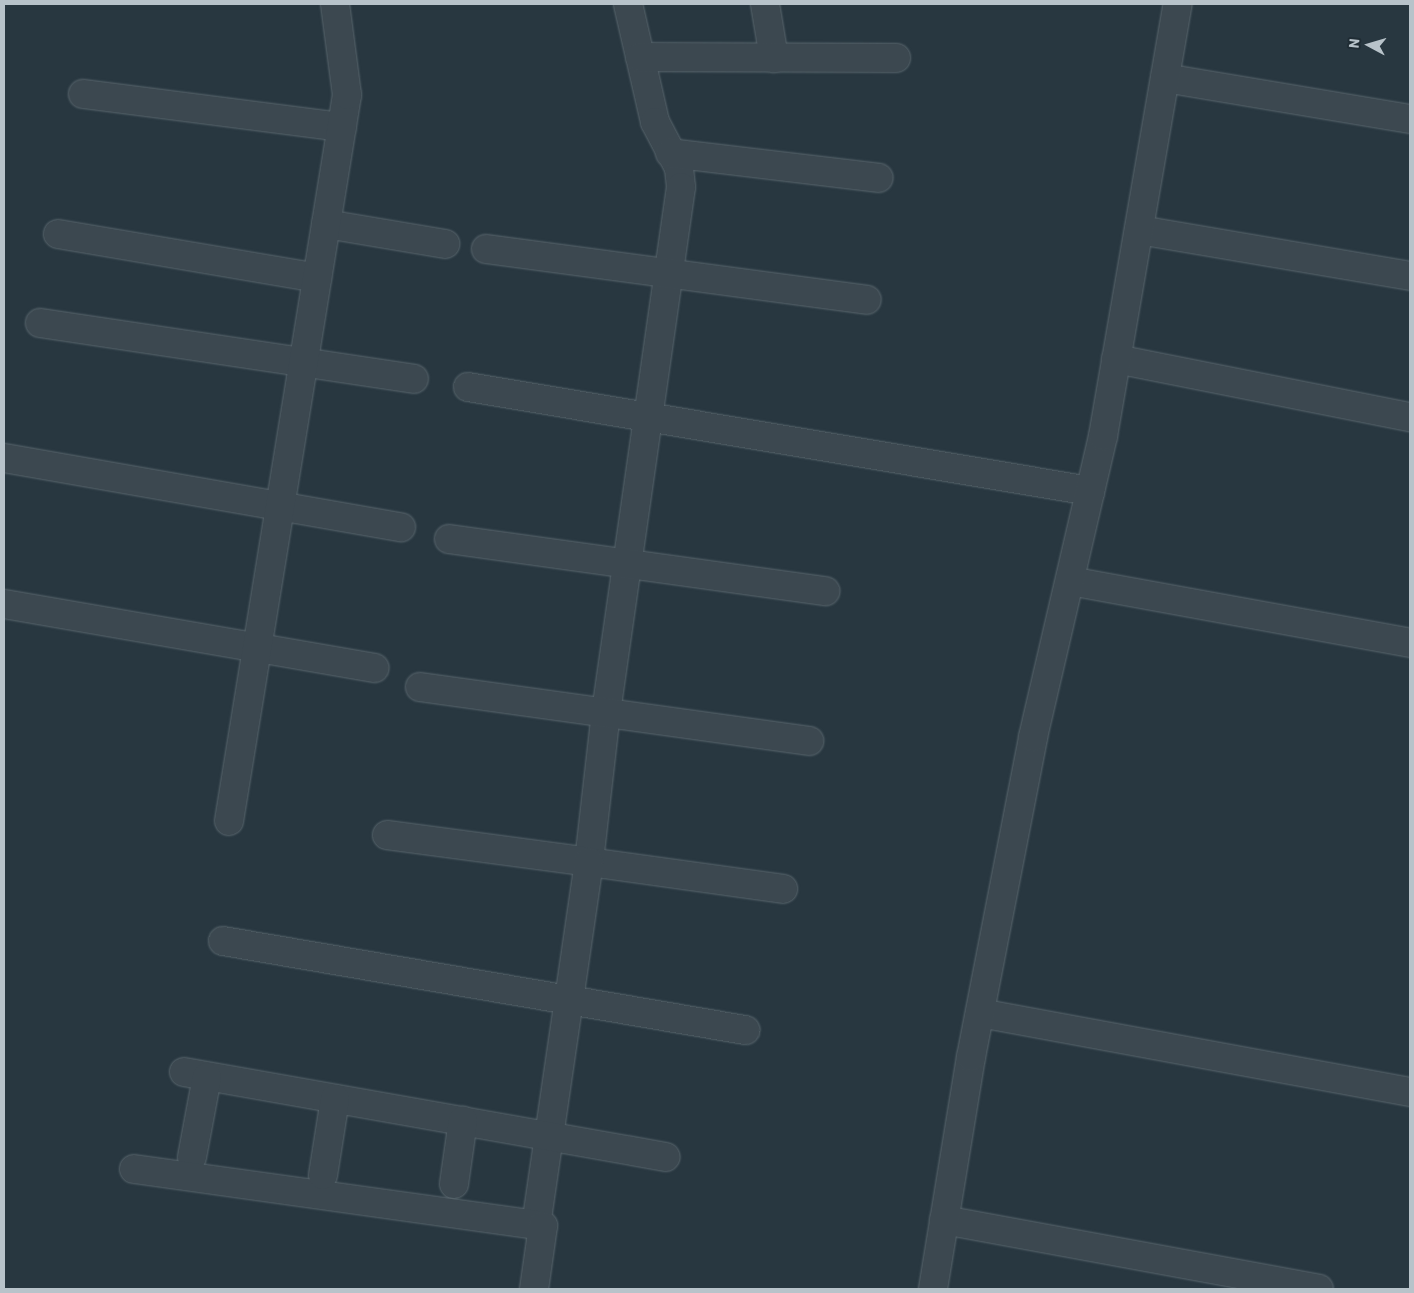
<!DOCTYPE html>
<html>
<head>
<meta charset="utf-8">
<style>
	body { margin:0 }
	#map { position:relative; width:1414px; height:1293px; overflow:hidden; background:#283740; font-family:Barlow,sans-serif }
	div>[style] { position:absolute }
	.roads { filter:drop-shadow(0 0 1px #59666d) drop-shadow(0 0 1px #59666d) }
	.minor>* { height:28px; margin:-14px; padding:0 14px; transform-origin:14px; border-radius:14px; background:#3c4850 }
	.tertiary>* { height:28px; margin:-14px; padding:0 14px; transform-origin:14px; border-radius:14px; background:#3c4850 }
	span { translate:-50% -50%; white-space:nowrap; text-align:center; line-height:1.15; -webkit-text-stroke:5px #202d35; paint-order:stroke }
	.frame { position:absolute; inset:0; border:5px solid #b8c3ca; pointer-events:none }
	.north { position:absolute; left:1344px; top:20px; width:50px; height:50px; -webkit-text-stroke:4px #202d35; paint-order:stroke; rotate:276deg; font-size:14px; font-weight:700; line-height:20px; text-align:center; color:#b8c3ca }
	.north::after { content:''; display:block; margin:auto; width:18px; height:22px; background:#b8c3ca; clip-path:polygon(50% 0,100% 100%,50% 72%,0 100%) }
</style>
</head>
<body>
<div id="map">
	<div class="roads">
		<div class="minor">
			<div style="left:628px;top:4px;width:121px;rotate:77.1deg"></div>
			<div style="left:655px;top:122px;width:52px;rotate:62.4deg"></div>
			<div style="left:679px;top:168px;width:19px;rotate:84deg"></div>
			<div style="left:681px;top:187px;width:530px;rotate:98.13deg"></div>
			<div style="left:606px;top:712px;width:151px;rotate:96.5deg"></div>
			<div style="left:589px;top:862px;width:196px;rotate:7.9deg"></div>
			<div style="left:765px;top:4px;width:55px;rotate:80.5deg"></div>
			<div style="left:640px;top:57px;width:256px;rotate:0.2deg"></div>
			<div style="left:1165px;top:78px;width:248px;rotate:9.5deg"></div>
			<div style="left:83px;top:94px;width:261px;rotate:7.3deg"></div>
			<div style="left:670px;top:153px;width:210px;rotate:6.8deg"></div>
			<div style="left:326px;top:224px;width:121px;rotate:9.5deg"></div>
			<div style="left:1139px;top:230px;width:275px;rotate:9.6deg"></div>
			<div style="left:58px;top:234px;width:263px;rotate:9.6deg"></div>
			<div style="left:486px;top:249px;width:384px;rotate:7.6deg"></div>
			<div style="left:40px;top:323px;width:378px;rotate:8.5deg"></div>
			<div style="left:1116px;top:359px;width:300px;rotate:11.2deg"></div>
			<div style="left:468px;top:387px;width:631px;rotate:9.49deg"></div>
			<div style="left:4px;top:458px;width:403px;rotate:9.9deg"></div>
			<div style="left:449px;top:539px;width:380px;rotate:7.9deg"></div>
			<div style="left:1070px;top:581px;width:346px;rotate:10.3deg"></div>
			<div style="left:4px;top:604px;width:376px;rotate:9.8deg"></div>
			<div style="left:420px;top:687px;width:393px;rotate:7.9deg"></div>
			<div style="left:229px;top:821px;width:736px;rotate:-80.77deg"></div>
			<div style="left:347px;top:95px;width:92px;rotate:-97.5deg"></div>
			<div style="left:387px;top:835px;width:204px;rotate:7.6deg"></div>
			<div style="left:589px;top:862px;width:367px;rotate:98.3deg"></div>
			<div style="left:223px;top:941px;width:530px;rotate:9.68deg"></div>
			<div style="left:980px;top:1013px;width:437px;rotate:10.4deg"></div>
			<div style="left:184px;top:1072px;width:489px;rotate:10deg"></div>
			<div style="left:192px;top:1157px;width:81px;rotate:-79.4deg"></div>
			<div style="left:134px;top:1169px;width:413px;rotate:7.9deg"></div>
			<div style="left:543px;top:1226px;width:64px;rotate:98.1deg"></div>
			<div style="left:323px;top:1175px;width:77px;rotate:-81deg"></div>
			<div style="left:454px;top:1184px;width:64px;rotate:-81.9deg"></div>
			<div style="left:944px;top:1220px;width:381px;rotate:10.4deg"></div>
		</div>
		<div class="tertiary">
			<div style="left:933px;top:1289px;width:235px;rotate:-80.7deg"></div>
			<div style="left:971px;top:1057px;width:326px;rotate:-79deg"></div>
			<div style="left:1033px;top:737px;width:309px;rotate:-76.9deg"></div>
			<div style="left:1103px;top:436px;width:438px;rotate:-80.2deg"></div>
		</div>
	</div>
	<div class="frame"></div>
	<div class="north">N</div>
</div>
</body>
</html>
